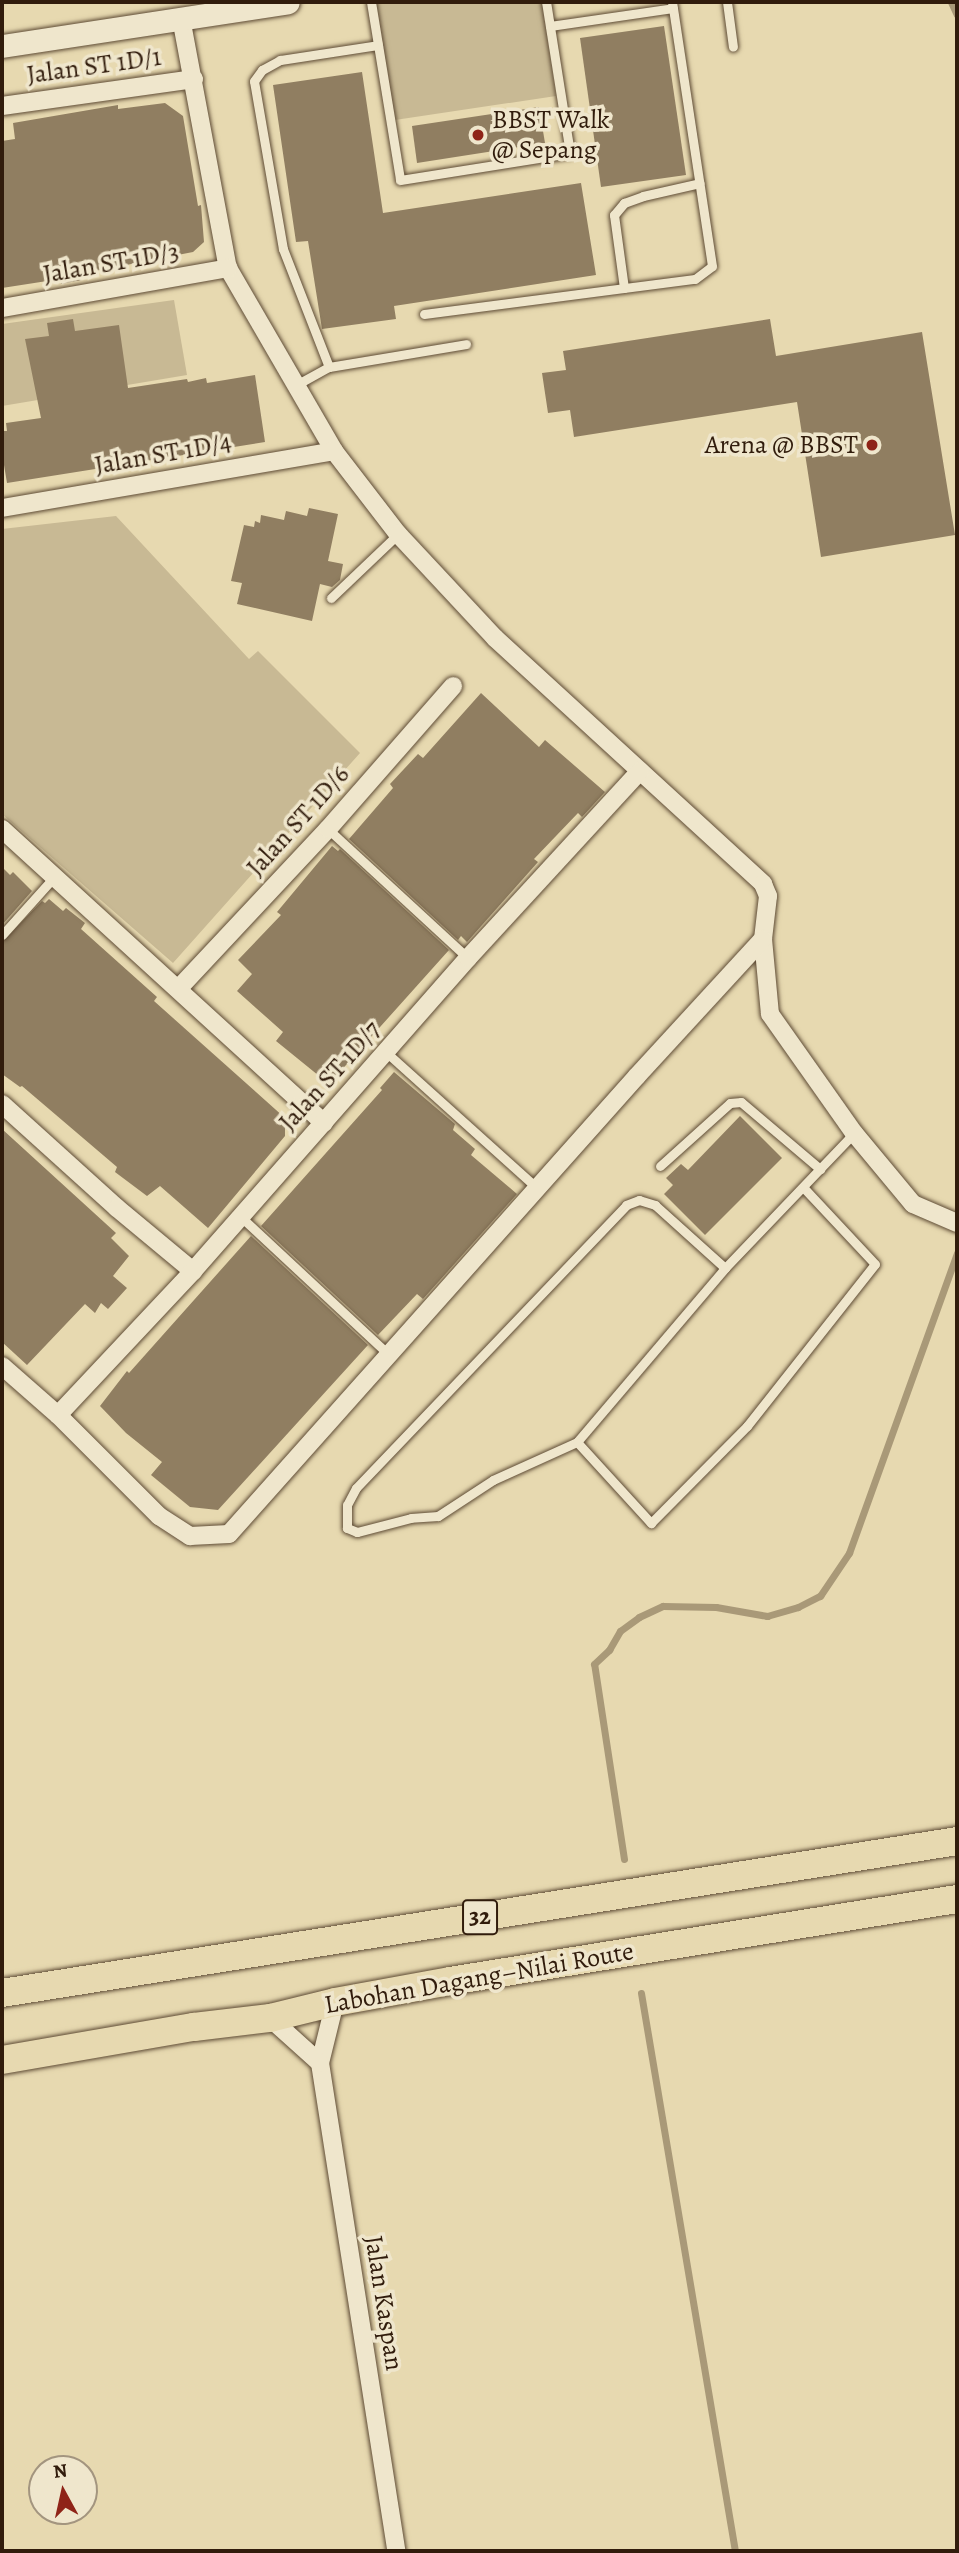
<!DOCTYPE html>
<html>
<head>
<meta charset="utf-8">
<style>
	body { margin:0 }
	#map { position:relative; width:959px; height:2553px; overflow:hidden; background:#e7d9b0; font-family:Alegreya,serif }
	div>[style] { position:absolute }
	.green>* { inset:0; background:#c8b994 }
	.stream>* { height:7px; margin:-3.5px; padding:0 3.5px; transform-origin:3.5px; border-radius:3.5px; background:#a99978 }
	.building>* { inset:0; background:#907e61 }
	.roads { filter:drop-shadow(0 0 2px #5e4b35) drop-shadow(0 0 2px #5e4b35) }
	.service>* { height:9px; margin:-4.5px; padding:0 4.5px; transform-origin:4.5px; border-radius:4.5px; background:#efe6cc }
	.minor>* { height:18px; margin:-9px; padding:0 9px; transform-origin:9px; border-radius:9px; background:#efe6cc }
	.tertiary>* { height:23px; margin:-11.5px; padding:0 11.5px; transform-origin:11.5px; border-radius:11.5px; background:#efe6cc }
	.primary>* { height:28px; margin:-14px; padding:0 14px; transform-origin:14px; border-radius:14px; background:#e7d9b0 }
	.dots>* { width:19px; height:19px; translate:-50% -50%; box-sizing:border-box; border:4px solid #efe6cc; border-radius:50% }
	span { translate:-50% -50%; white-space:nowrap; text-align:center; line-height:1.15; -webkit-text-stroke:7px #efe6cc; paint-order:stroke }
	.shield-label span { padding:2px 5px; background:#efe6cc; border:2px solid; border-radius:5px; -webkit-text-stroke-width:0 }
	.shield-label { font-size:24px; color:#311c0c; font-weight:700 }
	.street-label { font-size:26px; color:#311c0c }
	.poi-label { font-size:26px; color:#311c0c }
	.left { translate:0 -50%; text-align:left }
	.right { translate:-100% -50%; text-align:right }
	.frame { position:absolute; inset:0; border:4px solid #311c0c; pointer-events:none }
	.north { position:absolute; left:28px; top:2455px; width:70px; height:70px; box-sizing:border-box; background:#efe6cc; border:2px solid #a3957f; border-radius:50%; rotate:352deg; font-size:19px; font-weight:700; line-height:28px; text-align:center; color:#311c0c }
	.north::after { content:''; display:block; margin:auto; width:24px; height:32px; background:#8f2418; clip-path:polygon(50% 0,100% 100%,50% 72%,0 100%) }
</style>
</head>
<body>
<div id="map">
	<div class="green">
		<div style="clip-path:polygon(376px 2px,542px 2px,556px 96px,395px 120px)"></div>
		<div style="clip-path:polygon(174px 300px,187px 375px,2px 406px,2px 324px)"></div>
		<div style="clip-path:polygon(116px 516px,249px 659px,258px 651px,360px 753px,173px 963px,2px 814px,2px 529px)"></div>
	</div>
	<div class="stream">
		<div style="left:951px;top:2px;width:14px;rotate:65deg"></div>
		<div style="left:624px;top:1859px;width:197px;rotate:-98.7deg"></div>
		<div style="left:594px;top:1664px;width:21px;rotate:-43deg"></div>
		<div style="left:609px;top:1650px;width:22px;rotate:-60deg"></div>
		<div style="left:620px;top:1631px;width:24px;rotate:-36deg"></div>
		<div style="left:639px;top:1617px;width:26px;rotate:-25deg"></div>
		<div style="left:663px;top:1606px;width:53px;rotate:1.1deg"></div>
		<div style="left:716px;top:1607px;width:52px;rotate:10deg"></div>
		<div style="left:767px;top:1616px;width:32px;rotate:-16deg"></div>
		<div style="left:798px;top:1607px;width:25px;rotate:-27deg"></div>
		<div style="left:820px;top:1596px;width:52px;rotate:-56deg"></div>
		<div style="left:849px;top:1553px;width:319px;rotate:-70.2deg"></div>
		<div style="left:641px;top:1993px;width:566px;rotate:80.44deg"></div>
	</div>
	<div class="building">
		<div style="clip-path:polygon(664px 26px,686px 175px,601px 187px,580px 38px)"></div>
		<div style="clip-path:polygon(362px 72px,383px 213px,581px 183px,596px 275px,394px 306px,396px 319px,322px 329px,308px 241px,296px 242px,273px 85px)"></div>
		<div style="clip-path:polygon(165px 103px,183px 116px,198px 206px,201px 205px,204px 242px,193px 252px,80px 274px,82px 280px,61px 284px,60px 279px,2px 288px,2px 141px,15px 139px,13px 123px,118px 105px,118px 109px)"></div>
		<div style="clip-path:polygon(539px 107px,545px 143px,417px 163px,412px 126px)"></div>
		<div style="clip-path:polygon(73px 319px,75px 331px,119px 325px,128px 388px,187px 379px,188px 382px,206px 378px,207px 383px,255px 375px,265px 442px,7px 483px,2px 453px,2px 431px,7px 431px,6px 423px,41px 418px,25px 339px,49px 336px,47px 323px)"></div>
		<div style="clip-path:polygon(770px 319px,776px 356px,922px 332px,955px 535px,821px 557px,797px 402px,574px 437px,570px 410px,548px 413px,542px 373px,566px 370px,563px 351px)"></div>
		<div style="clip-path:polygon(309px 508px,338px 514px,328px 561px,343px 564px,340px 580px,332px 587px,320px 584px,312px 621px,237px 604px,242px 583px,231px 581px,244px 525px,254px 527px,255px 521px,260px 523px,261px 515px,284px 520px,286px 511px,307px 516px)"></div>
		<div style="clip-path:polygon(481px 693px,539px 747px,545px 740px,605px 792px,582px 817px,578px 813px,534px 859px,538px 862px,467px 942px,461px 936px,458px 940px,349px 839px,393px 788px,390px 784px,418px 754px,423px 758px)"></div>
		<div style="clip-path:polygon(332px 846px,338px 851px,340px 849px,449px 950px,329px 1084px,276px 1041px,283px 1032px,237px 991px,252px 974px,238px 960px,281px 915px,277px 912px)"></div>
		<div style="clip-path:polygon(2px 867px,10px 875px,13px 872px,32px 891px,2px 925px)"></div>
		<div style="clip-path:polygon(49px 899px,63px 911px,66px 908px,85px 923px,81px 929px,157px 997px,154px 1001px,285px 1118px,285px 1136px,208px 1228px,160px 1186px,147px 1196px,115px 1172px,117px 1167px,22px 1086px,20px 1087px,2px 1074px,2px 942px,42px 901px,45px 903px)"></div>
		<div style="clip-path:polygon(394px 1072px,455px 1124px,453px 1130px,475px 1149px,471px 1155px,517px 1194px,423px 1299px,417px 1294px,378px 1335px,261px 1226px,382px 1090px,380px 1088px)"></div>
		<div style="clip-path:polygon(740px 1116px,782px 1158px,705px 1235px,664px 1194px,673px 1185px,666px 1178px,681px 1164px,688px 1170px)"></div>
		<div style="clip-path:polygon(2px 1129px,116px 1233px,111px 1238px,129px 1256px,113px 1276px,127px 1288px,108px 1309px,101px 1303px,95px 1313px,85px 1304px,27px 1365px,2px 1342px)"></div>
		<div style="clip-path:polygon(251px 1236px,368px 1345px,218px 1510px,190px 1507px,151px 1475px,162px 1462px,126px 1433px,100px 1406px,127px 1371px,129px 1373px)"></div>
	</div>
	<div class="roads">
		<div class="service">
			<div style="left:371px;top:2px;width:180px;rotate:80.7deg"></div>
			<div style="left:400px;top:180px;width:172px;rotate:-9deg"></div>
			<div style="left:570px;top:153px;width:153px;rotate:-99deg"></div>
			<div style="left:727px;top:2px;width:45px;rotate:82.4deg"></div>
			<div style="left:550px;top:26px;width:124px;rotate:-8.3deg"></div>
			<div style="left:624px;top:288px;width:74px;rotate:-97.8deg"></div>
			<div style="left:614px;top:215px;width:16px;rotate:-50deg"></div>
			<div style="left:624px;top:203px;width:20px;rotate:-20deg"></div>
			<div style="left:643px;top:196px;width:58px;rotate:-12.8deg"></div>
			<div style="left:424px;top:314px;width:273px;rotate:-7.4deg"></div>
			<div style="left:695px;top:279px;width:21px;rotate:-37deg"></div>
			<div style="left:712px;top:266px;width:267px;rotate:-98.6deg"></div>
			<div style="left:329px;top:367px;width:127px;rotate:-111.3deg"></div>
			<div style="left:283px;top:249px;width:170px;rotate:-99.8deg"></div>
			<div style="left:254px;top:81px;width:14px;rotate:-54deg"></div>
			<div style="left:262px;top:70px;width:21px;rotate:-29deg"></div>
			<div style="left:280px;top:60px;width:99px;rotate:-8.7deg"></div>
			<div style="left:296px;top:385px;width:38px;rotate:-29deg"></div>
			<div style="left:329px;top:367px;width:139px;rotate:-9.5deg"></div>
			<div style="left:331px;top:598px;width:93px;rotate:-43.7deg"></div>
			<div style="left:328px;top:829px;width:190px;rotate:42.7deg"></div>
			<div style="left:2px;top:935px;width:78px;rotate:-48.1deg"></div>
			<div style="left:387px;top:1053px;width:202px;rotate:42deg"></div>
			<div style="left:660px;top:1166px;width:94px;rotate:-42deg"></div>
			<div style="left:730px;top:1103px;width:11px;rotate:-5deg"></div>
			<div style="left:741px;top:1102px;width:104px;rotate:40.3deg"></div>
			<div style="left:240px;top:1216px;width:202px;rotate:43deg"></div>
			<div style="left:725px;top:1268px;width:228px;rotate:130.4deg"></div>
			<div style="left:577px;top:1442px;width:92px;rotate:155.7deg"></div>
			<div style="left:493px;top:1480px;width:66px;rotate:146.8deg"></div>
			<div style="left:438px;top:1516px;width:27px;rotate:176deg"></div>
			<div style="left:411px;top:1518px;width:56px;rotate:165.5deg"></div>
			<div style="left:357px;top:1532px;width:11px;rotate:-158deg"></div>
			<div style="left:347px;top:1528px;width:23px;rotate:-90deg"></div>
			<div style="left:347px;top:1505px;width:19px;rotate:-62deg"></div>
			<div style="left:356px;top:1488px;width:391px;rotate:-46.3deg"></div>
			<div style="left:626px;top:1205px;width:14px;rotate:-21deg"></div>
			<div style="left:639px;top:1200px;width:17px;rotate:17deg"></div>
			<div style="left:655px;top:1205px;width:94px;rotate:42deg"></div>
			<div style="left:725px;top:1268px;width:187px;rotate:-46.3deg"></div>
			<div style="left:577px;top:1442px;width:110px;rotate:47.6deg"></div>
			<div style="left:651px;top:1523px;width:136px;rotate:-45.3deg"></div>
			<div style="left:747px;top:1426px;width:206px;rotate:-51.7deg"></div>
			<div style="left:875px;top:1264px;width:105px;rotate:-133.1deg"></div>
		</div>
		<div class="minor">
			<div style="left:181px;top:18px;width:254px;rotate:79.4deg"></div>
			<div style="left:228px;top:268px;width:211px;rotate:59.9deg"></div>
			<div style="left:334px;top:451px;width:105px;rotate:52.4deg"></div>
			<div style="left:398px;top:534px;width:142px;rotate:47deg"></div>
			<div style="left:495px;top:638px;width:364px;rotate:42.5deg"></div>
			<div style="left:763px;top:884px;width:13px;rotate:67deg"></div>
			<div style="left:768px;top:896px;width:43px;rotate:96.6deg"></div>
			<div style="left:763px;top:939px;width:75px;rotate:84.7deg"></div>
			<div style="left:770px;top:1014px;width:146px;rotate:54.8deg"></div>
			<div style="left:854px;top:1133px;width:92px;rotate:50.3deg"></div>
			<div style="left:913px;top:1204px;width:48px;rotate:23.4deg"></div>
			<div style="left:2px;top:106px;width:194px;rotate:-8deg"></div>
			<div style="left:2px;top:308px;width:230px;rotate:-10deg"></div>
			<div style="left:2px;top:508px;width:337px;rotate:-9.7deg"></div>
			<div style="left:2px;top:829px;width:436px;rotate:42.4deg"></div>
			<div style="left:179px;top:988px;width:218px;rotate:-46.9deg"></div>
			<div style="left:328px;top:829px;width:190px;rotate:-48.8deg"></div>
			<div style="left:2px;top:1104px;width:155px;rotate:42.1deg"></div>
			<div style="left:117px;top:1208px;width:99px;rotate:39.7deg"></div>
			<div style="left:2px;top:1366px;width:74px;rotate:41.2deg"></div>
			<div style="left:58px;top:1415px;width:143px;rotate:45deg"></div>
			<div style="left:159px;top:1516px;width:37px;rotate:33deg"></div>
			<div style="left:190px;top:1536px;width:39px;rotate:-3deg"></div>
			<div style="left:229px;top:1534px;width:613px;rotate:-48.3deg"></div>
			<div style="left:637px;top:1076px;width:186px;rotate:-47.4deg"></div>
			<div style="left:58px;top:1415px;width:197px;rotate:-46.8deg"></div>
			<div style="left:193px;top:1271px;width:417px;rotate:-48.7deg"></div>
			<div style="left:468px;top:958px;width:254px;rotate:-47.4deg"></div>
			<div style="left:335px;top:2002px;width:63px;rotate:103.8deg"></div>
			<div style="left:320px;top:2063px;width:494px;rotate:81.1deg"></div>
			<div style="left:270px;top:2018px;width:67px;rotate:42deg"></div>
		</div>
		<div class="tertiary">
			<div style="left:2px;top:46px;width:289px;rotate:-8.7deg"></div>
		</div>
		<div class="primary">
			<div style="left:2px;top:1993px;width:967px;rotate:-9.04deg"></div>
			<div style="left:2px;top:2060px;width:195px;rotate:-9.8deg"></div>
			<div style="left:194px;top:2027px;width:77px;rotate:-6.8deg"></div>
			<div style="left:270px;top:2018px;width:67px;rotate:-13.8deg"></div>
			<div style="left:335px;top:2002px;width:117px;rotate:-10.3deg"></div>
			<div style="left:450px;top:1981px;width:514px;rotate:-9.19deg"></div>
		</div>
	</div>
	<div class="dots">
		<div style="left:478px;top:135px;background:#8f2418"></div>
		<div style="left:872px;top:445px;background:#8f2418"></div>
	</div>
	<div class="shield-label">
		<span style="left:480px;top:1917px">32</span>
	</div>
	<div class="street-label">
		<span style="left:94px;top:66px;rotate:-8deg">Jalan ST 1D/1</span>
		<span style="left:111px;top:263px;rotate:-10deg">Jalan ST 1D/3</span>
		<span style="left:163px;top:454px;rotate:-10deg">Jalan ST 1D/4</span>
		<span style="left:298px;top:821px;rotate:-48deg">Jalan ST 1D/6</span>
		<span style="left:330px;top:1076px;rotate:-48deg">Jalan ST 1D/7</span>
		<span style="left:479px;top:1978px;rotate:-10deg">Labohan Dagang–Nilai Route</span>
		<span style="left:384px;top:2303px;rotate:81deg">Jalan Kaspan</span>
	</div>
	<div class="poi-label">
		<span class="left" style="left:492px;top:135px">BBST Walk<br>@ Sepang</span>
		<span class="right" style="left:858px;top:445px">Arena @ BBST</span>
	</div>
	<div class="frame"></div>
	<div class="north">N</div>
</div>
</body>
</html>
